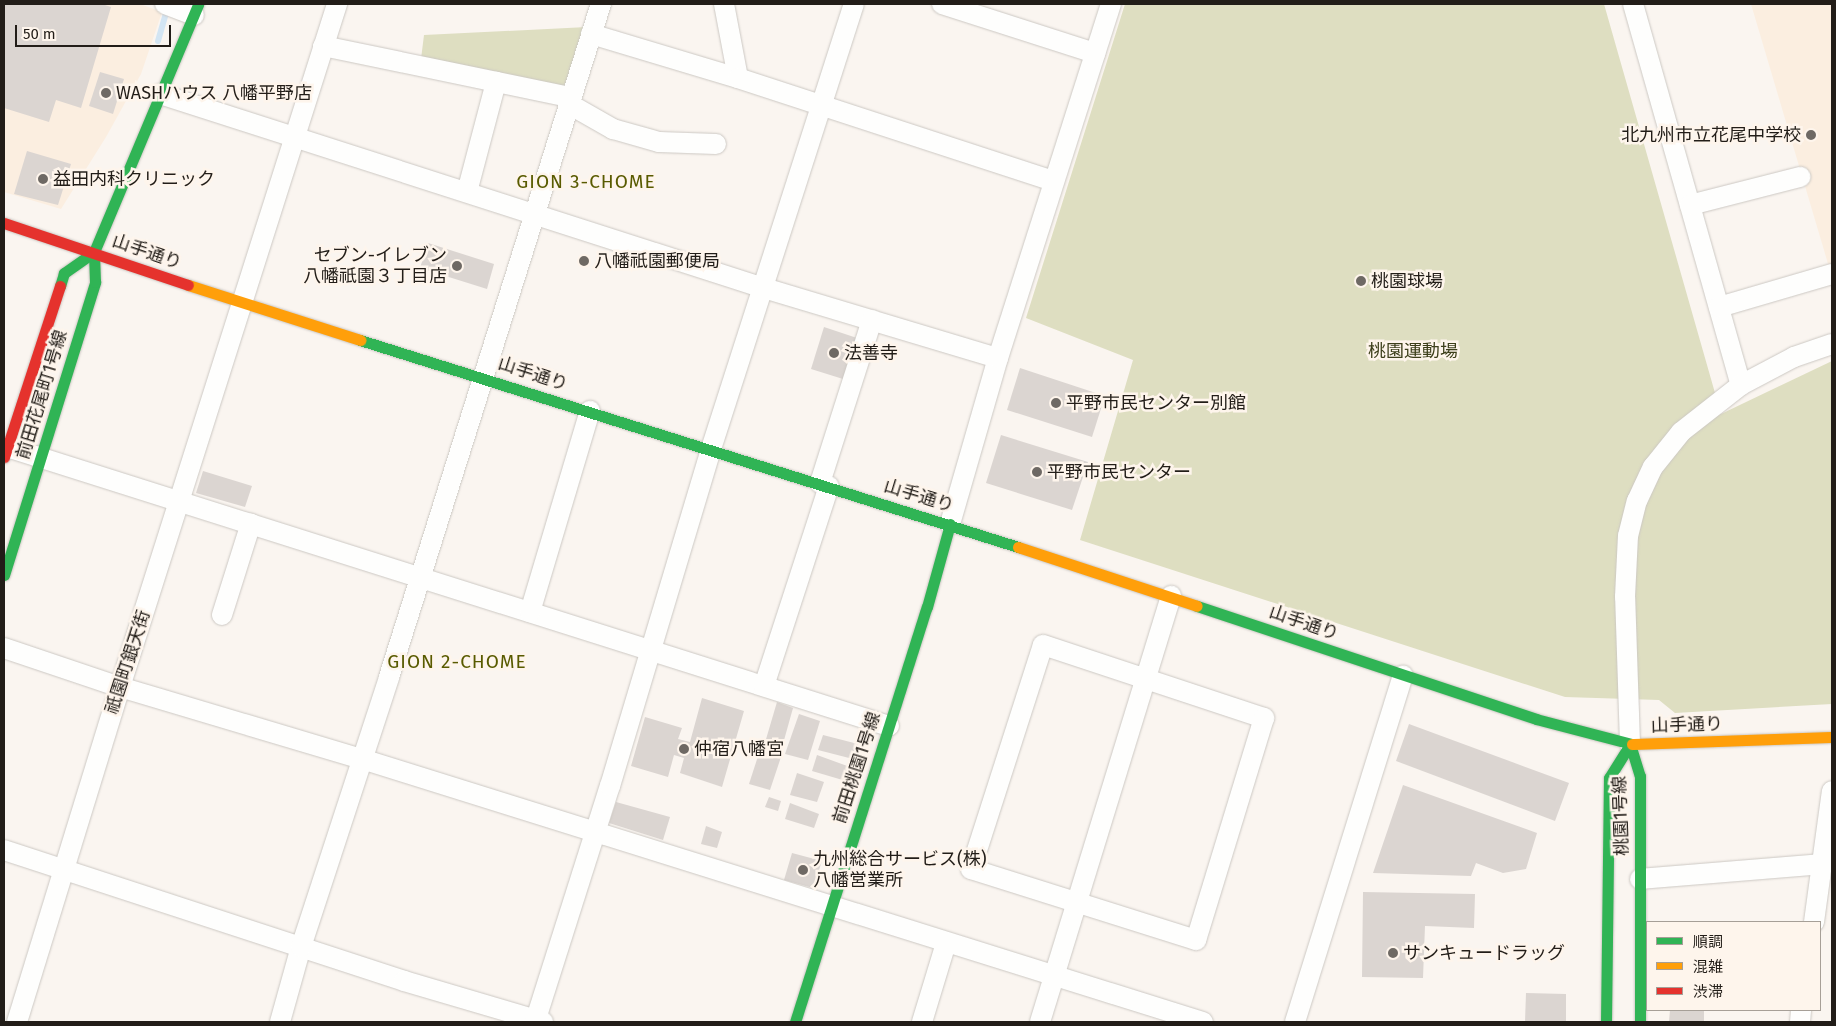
<!DOCTYPE html>
<html>
<head>
<meta charset="utf-8">
<style>
	body { margin:0 }
	#map { position:relative; width:1836px; height:1026px; overflow:hidden; background:#faf5f0; font-family:"Fira Sans","Noto Sans JP",sans-serif }
	div>[style] { position:absolute }
	.built>* { inset:0; background:#fbeee0 }
	.green>* { inset:0; background:#dedec1 }
	.stream>* { height:6px; margin:-3px; padding:0 3px; transform-origin:3px; border-radius:3px; background:#d3e5f3 }
	.building>* { inset:0; background:#dbd5d1 }
	.roads { filter:drop-shadow(0 0 1px #ccc8c3) drop-shadow(0 0 1px #ccc8c3) }
	.street>* { height:20px; margin:-10px; padding:0 10px; transform-origin:10px; border-radius:10px; background:#fefefd }
	.fast>* { height:11px; margin:-5.5px; padding:0 5.5px; transform-origin:5.5px; border-radius:5.5px; background:#30b455 }
	.slow>* { height:11px; margin:-5.5px; padding:0 5.5px; transform-origin:5.5px; border-radius:5.5px; background:#ff9f0a }
	.jam>* { height:11px; margin:-5.5px; padding:0 5.5px; transform-origin:5.5px; border-radius:5.5px; background:#e5322d }
	.dots>* { width:14px; height:14px; translate:-50% -50%; box-sizing:border-box; border:2px solid #fef5ec; border-radius:50% }
	span { translate:-50% -50%; white-space:nowrap; text-align:center; line-height:1.15; -webkit-text-stroke:5px #fef5ec; paint-order:stroke }
	.poi-label { font-size:18px; color:#221d18 }
	.left { translate:0 -50%; text-align:left }
	.right { translate:-100% -50%; text-align:right }
	.street-label { font-size:18px; color:#221d18 }
	.park-label { font-size:18px; color:#3d3f1b }
	.neighbourhood-label { font-size:19px; color:#595b00; letter-spacing:1px }
	.frame { position:absolute; inset:0; border:5px solid #221d18; pointer-events:none }
	.legend { position:absolute; left:1646px; top:921px; width:175px; height:90px; box-sizing:border-box; background:#fef5ec; border:1px solid #a69f97; margin:0; padding:6px 9px; list-style:none; font-size:15px; color:#221d18 }
	.legend li { display:flex; align-items:center; gap:10px; height:25px }
	.legend b { width:25px; border:1px solid #a69f97 }
	.scale { position:absolute; left:15px; top:25px; width:156px; height:22px; box-sizing:border-box; border:2px solid #221d18; border-top:0; padding-left:6px; font-size:15px; line-height:18px; white-space:nowrap; color:#221d18; -webkit-text-stroke:4px #fef5ec; paint-order:stroke }
</style>
</head>
<body>
<div id="map">
	<div class="built">
		<div style="clip-path:polygon(4px 4px,140px 4px,162px 12px,141px 74px,106px 137px,61px 209px,4px 192px)"></div>
		<div style="clip-path:polygon(1751px 4px,1832px 4px,1832px 266px,1829px 267px)"></div>
	</div>
	<div class="green">
		<div style="clip-path:polygon(1125px 4px,1604px 4px,1721px 414px,1832px 361px,1832px 704px,1675px 713px,1659px 700px,1565px 697px,1080px 540px,1133px 360px,1026px 318px)"></div>
		<div style="clip-path:polygon(587px 27px,567px 88px,421px 59px,424px 35px)"></div>
	</div>
	<div class="stream">
		<div style="left:158px;top:41px;width:35px;rotate:-74deg"></div>
	</div>
	<div class="building">
		<div style="clip-path:polygon(4px 4px,102px 4px,111px 7px,81px 108px,56px 100px,49px 122px,4px 108px)"></div>
		<div style="clip-path:polygon(100px 72px,124px 79px,113px 114px,89px 106px)"></div>
		<div style="clip-path:polygon(27px 151px,71px 164px,58px 205px,14px 194px)"></div>
		<div style="clip-path:polygon(428px 243px,494px 264px,487px 289px,420px 268px)"></div>
		<div style="clip-path:polygon(824px 327px,857px 338px,843px 379px,811px 369px)"></div>
		<div style="clip-path:polygon(1020px 368px,1105px 396px,1092px 437px,1007px 410px)"></div>
		<div style="clip-path:polygon(1001px 435px,1088px 462px,1072px 510px,986px 483px)"></div>
		<div style="clip-path:polygon(203px 471px,252px 486px,245px 507px,196px 493px)"></div>
		<div style="clip-path:polygon(702px 698px,744px 711px,722px 787px,680px 773px,684px 758px,674px 755px,668px 777px,631px 766px,645px 717px,682px 728px,678px 739px,690px 742px)"></div>
		<div style="clip-path:polygon(777px 702px,793px 708px,781px 751px,764px 746px)"></div>
		<div style="clip-path:polygon(799px 714px,820px 721px,808px 760px,785px 754px)"></div>
		<div style="clip-path:polygon(1409px 724px,1569px 783px,1555px 821px,1396px 761px)"></div>
		<div style="clip-path:polygon(823px 735px,858px 744px,853px 759px,818px 750px)"></div>
		<div style="clip-path:polygon(760px 750px,781px 757px,770px 790px,749px 784px)"></div>
		<div style="clip-path:polygon(817px 755px,850px 767px,846px 781px,812px 771px)"></div>
		<div style="clip-path:polygon(797px 773px,824px 782px,817px 802px,790px 795px)"></div>
		<div style="clip-path:polygon(1403px 785px,1537px 833px,1526px 869px,1503px 873px,1476px 863px,1471px 876px,1373px 873px)"></div>
		<div style="clip-path:polygon(769px 797px,781px 801px,778px 811px,765px 807px)"></div>
		<div style="clip-path:polygon(616px 802px,670px 817px,663px 840px,609px 823px)"></div>
		<div style="clip-path:polygon(790px 803px,819px 814px,814px 828px,785px 819px)"></div>
		<div style="clip-path:polygon(706px 826px,722px 832px,717px 848px,701px 844px)"></div>
		<div style="clip-path:polygon(792px 853px,822px 861px,813px 888px,784px 880px)"></div>
		<div style="clip-path:polygon(1363px 892px,1475px 894px,1474px 928px,1425px 926px,1423px 978px,1362px 977px)"></div>
		<div style="clip-path:polygon(1526px 993px,1566px 994px,1566px 1022px,1525px 1022px)"></div>
		<div style="clip-path:polygon(1670px 1010px,1704px 1010px,1704px 1022px,1669px 1022px)"></div>
	</div>
	<div class="roads">
		<div class="street">
			<div style="left:165px;top:4px;width:31px;rotate:21deg"></div>
			<div style="left:724px;top:4px;width:75px;rotate:79.3deg"></div>
			<div style="left:942px;top:4px;width:161px;rotate:17.8deg"></div>
			<div style="left:1633px;top:4px;width:396px;rotate:74.2deg"></div>
			<div style="left:591px;top:34px;width:153px;rotate:16.7deg"></div>
			<div style="left:738px;top:78px;width:332px;rotate:18.1deg"></div>
			<div style="left:323px;top:46px;width:252px;rotate:11.7deg"></div>
			<div style="left:160px;top:94px;width:634px;rotate:17.81deg"></div>
			<div style="left:764px;top:288px;width:244px;rotate:16.7deg"></div>
			<div style="left:569px;top:104px;width:51px;rotate:29.6deg"></div>
			<div style="left:613px;top:129px;width:48px;rotate:15.8deg"></div>
			<div style="left:659px;top:142px;width:57px;rotate:2deg"></div>
			<div style="left:467px;top:192px;width:114px;rotate:-75.2deg"></div>
			<div style="left:1690px;top:205px;width:114px;rotate:-14.3deg"></div>
			<div style="left:1719px;top:307px;width:118px;rotate:-16.3deg"></div>
			<div style="left:7px;top:447px;width:925px;rotate:17.55deg"></div>
			<div style="left:820px;top:483px;width:171px;rotate:-72.3deg"></div>
			<div style="left:950px;top:524px;width:173px;rotate:-73.9deg"></div>
			<div style="left:998px;top:358px;width:372px;rotate:-72.3deg"></div>
			<div style="left:530px;top:612px;width:210px;rotate:-73.4deg"></div>
			<div style="left:222px;top:615px;width:96px;rotate:-72.5deg"></div>
			<div style="left:1043px;top:645px;width:233px;rotate:18.3deg"></div>
			<div style="left:1264px;top:718px;width:232px;rotate:107deg"></div>
			<div style="left:1196px;top:940px;width:236px;rotate:-162.5deg"></div>
			<div style="left:971px;top:869px;width:235px;rotate:-72.2deg"></div>
			<div style="left:4px;top:648px;width:122px;rotate:18.6deg"></div>
			<div style="left:120px;top:687px;width:252px;rotate:16.6deg"></div>
			<div style="left:362px;top:759px;width:881px;rotate:17.37deg"></div>
			<div style="left:764px;top:686px;width:210px;rotate:-72deg"></div>
			<div style="left:1630px;top:744px;width:147px;rotate:-91.9deg"></div>
			<div style="left:1625px;top:597px;width:61px;rotate:-87.2deg"></div>
			<div style="left:1628px;top:536px;width:36px;rotate:-76deg"></div>
			<div style="left:1637px;top:501px;width:38px;rotate:-65deg"></div>
			<div style="left:1653px;top:467px;width:45px;rotate:-51.3deg"></div>
			<div style="left:1681px;top:432px;width:76px;rotate:-38.1deg"></div>
			<div style="left:1741px;top:385px;width:60px;rotate:-27.8deg"></div>
			<div style="left:1794px;top:357px;width:40px;rotate:-18.9deg"></div>
			<div style="left:4px;top:850px;width:421px;rotate:18.1deg"></div>
			<div style="left:404px;top:981px;width:145px;rotate:16.4deg"></div>
			<div style="left:1640px;top:879px;width:183px;rotate:-4.7deg"></div>
			<div style="left:1814px;top:922px;width:132px;rotate:-82.2deg"></div>
			<div style="left:17px;top:1022px;width:350px;rotate:-72.9deg"></div>
			<div style="left:120px;top:687px;width:717px;rotate:-72.37deg"></div>
			<div style="left:280px;top:1022px;width:78px;rotate:-74.4deg"></div>
			<div style="left:301px;top:947px;width:284px;rotate:-71.9deg"></div>
			<div style="left:389px;top:677px;width:706px;rotate:-72.52deg"></div>
			<div style="left:535px;top:1022px;width:248px;rotate:-72.4deg"></div>
			<div style="left:610px;top:786px;width:352px;rotate:-73.3deg"></div>
			<div style="left:711px;top:449px;width:467px;rotate:-72.2deg"></div>
			<div style="left:922px;top:1022px;width:83px;rotate:-73.1deg"></div>
			<div style="left:1040px;top:1022px;width:446px;rotate:-72.9deg"></div>
			<div style="left:1295px;top:1022px;width:363px;rotate:-72.7deg"></div>
			<div style="left:1800px;top:1022px;width:12px;rotate:-85deg"></div>
		</div>
		<div class="fast">
			<div style="left:94px;top:252px;width:269px;rotate:-67.2deg"></div>
			<div style="left:360px;top:340px;width:690px;rotate:17.46deg"></div>
			<div style="left:4px;top:575px;width:307px;rotate:-72.7deg"></div>
			<div style="left:95px;top:282px;width:30px;rotate:-92deg"></div>
			<div style="left:94px;top:252px;width:37px;rotate:145deg"></div>
			<div style="left:64px;top:273px;width:14px;rotate:107deg"></div>
			<div style="left:1197px;top:606px;width:357px;rotate:18.4deg"></div>
			<div style="left:1536px;top:719px;width:99px;rotate:14.6deg"></div>
			<div style="left:1630px;top:744px;width:34px;rotate:73deg"></div>
			<div style="left:1640px;top:776px;width:246px;rotate:90deg"></div>
			<div style="left:795px;top:1022px;width:435px;rotate:-72.4deg"></div>
			<div style="left:927px;top:607px;width:86px;rotate:-74.5deg"></div>
			<div style="left:1606px;top:1022px;width:244px;rotate:-89.3deg"></div>
			<div style="left:1609px;top:778px;width:40px;rotate:-58deg"></div>
		</div>
		<div class="slow">
			<div style="left:188px;top:285px;width:181px;rotate:17.7deg"></div>
			<div style="left:1018px;top:547px;width:188px;rotate:18.2deg"></div>
			<div style="left:1632px;top:744px;width:200px;rotate:-2deg"></div>
		</div>
		<div class="jam">
			<div style="left:4px;top:223px;width:194px;rotate:18.6deg"></div>
			<div style="left:4px;top:457px;width:180px;rotate:-71.9deg"></div>
		</div>
	</div>
	<div class="dots">
		<div style="left:106px;top:93px;background:#6e6964"></div>
		<div style="left:1811px;top:135px;background:#6e6964"></div>
		<div style="left:43px;top:179px;background:#6e6964"></div>
		<div style="left:584px;top:261px;background:#6e6964"></div>
		<div style="left:457px;top:266px;background:#6e6964"></div>
		<div style="left:1361px;top:281px;background:#6e6964"></div>
		<div style="left:834px;top:353px;background:#6e6964"></div>
		<div style="left:1056px;top:403px;background:#6e6964"></div>
		<div style="left:1037px;top:472px;background:#6e6964"></div>
		<div style="left:684px;top:749px;background:#6e6964"></div>
		<div style="left:803px;top:870px;background:#6e6964"></div>
		<div style="left:1393px;top:953px;background:#6e6964"></div>
	</div>
	<div class="poi-label">
		<span class="left" style="left:116px;top:93px">WASHハウス 八幡平野店</span>
		<span class="right" style="left:1801px;top:135px">北九州市立花尾中学校</span>
		<span class="left" style="left:53px;top:179px">益田内科クリニック</span>
		<span class="right" style="left:447px;top:266px">セブン-イレブン<br>八幡祇園３丁目店</span>
		<span class="left" style="left:594px;top:261px">八幡祇園郵便局</span>
		<span class="left" style="left:1371px;top:281px">桃園球場</span>
		<span class="left" style="left:844px;top:353px">法善寺</span>
		<span class="left" style="left:1066px;top:403px">平野市民センター別館</span>
		<span class="left" style="left:1047px;top:472px">平野市民センター</span>
		<span class="left" style="left:694px;top:749px">仲宿八幡宮</span>
		<span class="left" style="left:813px;top:870px">九州総合サービス(株)<br>八幡営業所</span>
		<span class="left" style="left:1403px;top:953px">サンキュードラッグ</span>
	</div>
	<div class="street-label">
		<span style="left:147px;top:252px;rotate:19deg">山手通り</span>
		<span style="left:533px;top:374px;rotate:18deg">山手通り</span>
		<span style="left:42px;top:395px;rotate:-73deg">前田花尾町1号線</span>
		<span style="left:919px;top:496px;rotate:17deg">山手通り</span>
		<span style="left:1304px;top:623px;rotate:19deg">山手通り</span>
		<span style="left:128px;top:662px;rotate:-72deg">祇園町銀天街</span>
		<span style="left:1687px;top:725px;rotate:-2deg">山手通り</span>
		<span style="left:857px;top:768px;rotate:-72deg">前田桃園1号線</span>
		<span style="left:1621px;top:816px;rotate:-92deg">桃園1号線</span>
	</div>
	<div class="park-label">
		<span style="left:1413px;top:351px">桃園運動場</span>
	</div>
	<div class="neighbourhood-label">
		<span style="left:586px;top:182px">GION 3-CHOME</span>
		<span style="left:457px;top:662px">GION 2-CHOME</span>
	</div>
	<div class="frame"></div>
	<ul class="legend">
	<li><b style="height:6px;background:#30b455"></b>順調</li>
	<li><b style="height:6px;background:#ff9f0a"></b>混雑</li>
	<li><b style="height:6px;background:#e5322d"></b>渋滞</li>
	</ul>
	<div class="scale">50 m</div>
</div>
</body>
</html>
